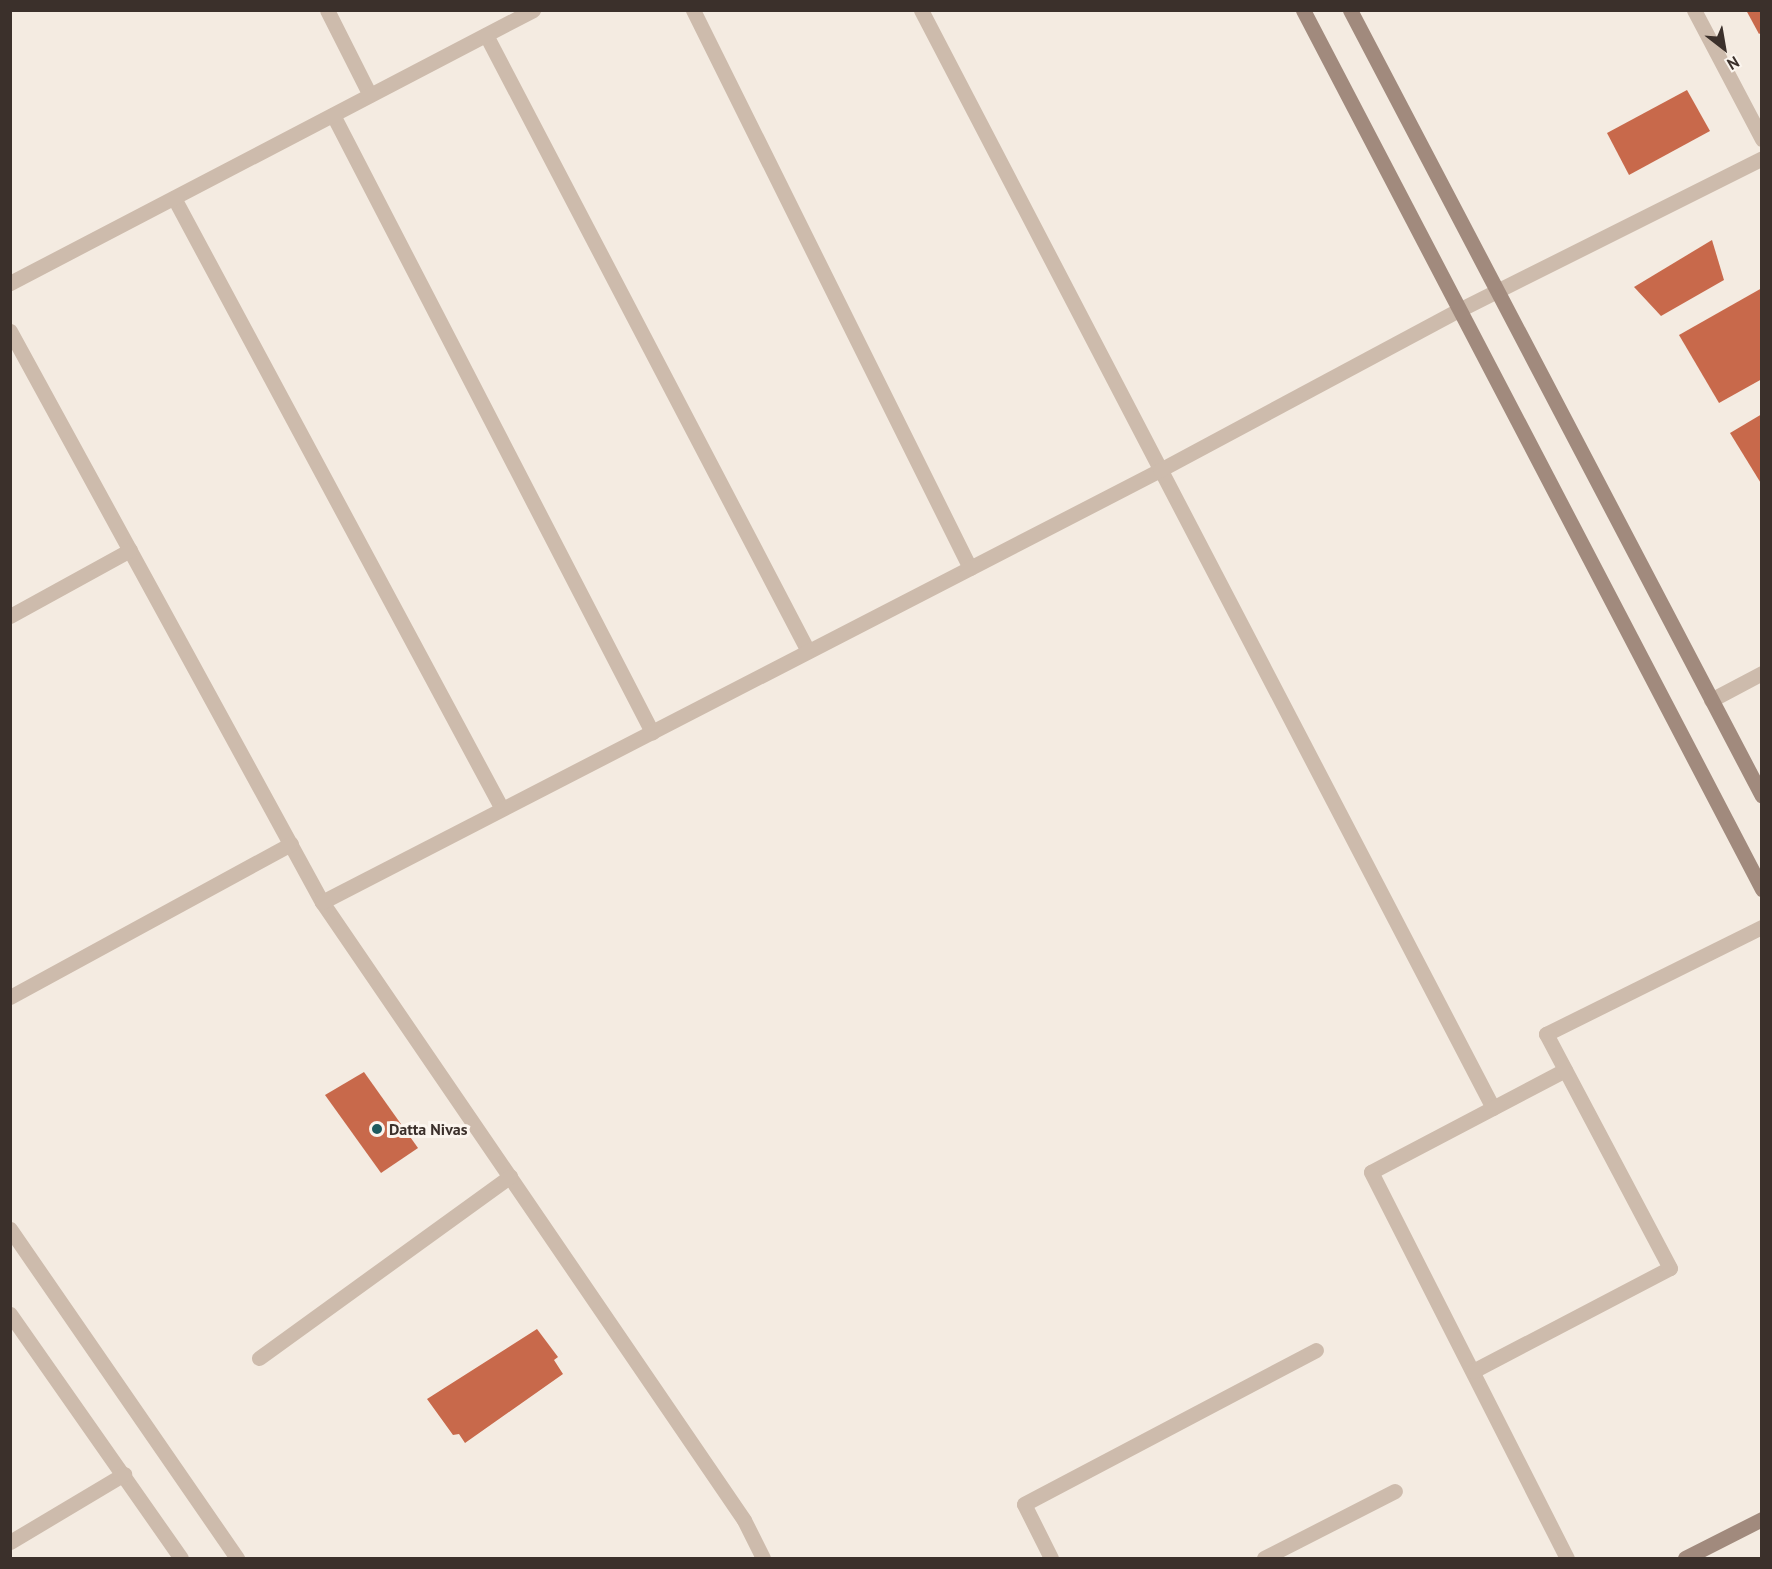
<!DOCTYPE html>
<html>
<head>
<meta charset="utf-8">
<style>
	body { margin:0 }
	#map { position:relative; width:1772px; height:1569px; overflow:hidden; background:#f4ebe1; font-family:"PT Sans",sans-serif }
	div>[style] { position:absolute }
	.building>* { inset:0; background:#c8694b }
	.street>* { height:15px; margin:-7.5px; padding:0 7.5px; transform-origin:7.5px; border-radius:7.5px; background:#cdbbac }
	.secondary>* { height:15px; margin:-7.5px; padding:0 7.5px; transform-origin:7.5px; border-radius:7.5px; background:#a18a7d }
	.dots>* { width:16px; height:16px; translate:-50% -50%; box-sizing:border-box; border:3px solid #fbf5ee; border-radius:50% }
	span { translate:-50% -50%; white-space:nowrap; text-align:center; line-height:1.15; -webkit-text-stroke:6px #fbf5ee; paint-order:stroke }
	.poi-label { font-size:16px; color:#3b302b; font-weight:700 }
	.left { translate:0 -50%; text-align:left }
	.frame { position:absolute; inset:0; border:12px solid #3b302b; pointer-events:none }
	.north { position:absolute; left:1694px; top:18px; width:60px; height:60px; -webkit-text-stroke:4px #fbf5ee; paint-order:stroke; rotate:149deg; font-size:16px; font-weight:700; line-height:24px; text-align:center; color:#3b302b }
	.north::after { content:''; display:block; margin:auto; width:21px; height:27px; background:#3b302b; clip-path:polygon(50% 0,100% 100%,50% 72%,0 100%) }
</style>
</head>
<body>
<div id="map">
	<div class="building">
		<div style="clip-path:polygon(1746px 10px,1762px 10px,1762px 32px,1759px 34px)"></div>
		<div style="clip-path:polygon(1687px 90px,1710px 131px,1629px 175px,1607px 133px)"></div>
		<div style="clip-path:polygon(1712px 240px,1724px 280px,1661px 316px,1634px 287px)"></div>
		<div style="clip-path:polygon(1762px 288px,1762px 379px,1719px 403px,1679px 335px)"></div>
		<div style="clip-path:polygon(1762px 414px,1762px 485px,1730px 433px)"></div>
		<div style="clip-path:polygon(364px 1072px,418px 1148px,381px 1173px,325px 1095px)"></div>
		<div style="clip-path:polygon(537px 1329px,558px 1357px,554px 1360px,563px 1374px,465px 1443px,459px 1434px,453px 1435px,427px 1399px)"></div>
	</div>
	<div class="street">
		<div style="left:327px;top:10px;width:95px;rotate:63.2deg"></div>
		<div style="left:693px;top:10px;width:623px;rotate:63.6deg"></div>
		<div style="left:921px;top:10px;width:1238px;rotate:62.48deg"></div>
		<div style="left:1694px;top:10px;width:146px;rotate:62.2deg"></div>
		<div style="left:486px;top:35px;width:695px;rotate:62.4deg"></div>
		<div style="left:333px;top:115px;width:695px;rotate:62.66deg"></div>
		<div style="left:174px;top:198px;width:693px;rotate:61.77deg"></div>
		<div style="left:10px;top:283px;width:590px;rotate:-27.56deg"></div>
		<div style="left:10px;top:331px;width:651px;rotate:61.35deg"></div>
		<div style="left:322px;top:902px;width:748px;rotate:55.67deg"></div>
		<div style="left:744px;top:1520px;width:42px;rotate:63.4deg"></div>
		<div style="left:10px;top:616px;width:137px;rotate:-28.8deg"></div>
		<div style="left:1711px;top:700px;width:58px;rotate:-27.9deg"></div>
		<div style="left:322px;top:902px;width:943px;rotate:-27.27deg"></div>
		<div style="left:1160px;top:470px;width:339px;rotate:-28.2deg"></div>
		<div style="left:1459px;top:310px;width:339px;rotate:-26.6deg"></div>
		<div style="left:10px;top:997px;width:320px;rotate:-28.6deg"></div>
		<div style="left:1565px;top:1070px;width:219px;rotate:152.3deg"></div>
		<div style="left:1371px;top:1172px;width:433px;rotate:63.1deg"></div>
		<div style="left:10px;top:1229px;width:400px;rotate:55.4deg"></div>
		<div style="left:10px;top:1314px;width:298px;rotate:55deg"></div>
		<div style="left:259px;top:1358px;width:310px;rotate:-35.9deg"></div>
		<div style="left:1473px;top:1371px;width:222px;rotate:-27.6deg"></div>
		<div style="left:1670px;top:1268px;width:265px;rotate:-117.9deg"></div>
		<div style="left:1546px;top:1034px;width:241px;rotate:-26.4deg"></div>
		<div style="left:10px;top:1542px;width:133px;rotate:-30.8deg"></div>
		<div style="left:1051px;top:1558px;width:60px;rotate:-116.6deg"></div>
		<div style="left:1024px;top:1504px;width:330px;rotate:-27.8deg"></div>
		<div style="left:1264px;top:1558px;width:147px;rotate:-27.1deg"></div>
	</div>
	<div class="secondary">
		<div style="left:1303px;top:10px;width:992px;rotate:62.43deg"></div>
		<div style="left:1350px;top:10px;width:887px;rotate:62.34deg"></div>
		<div style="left:1685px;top:1558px;width:86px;rotate:-26.9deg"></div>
	</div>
	<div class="dots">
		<div style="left:377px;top:1129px;background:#1f5a5e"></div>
	</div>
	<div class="poi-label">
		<span class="left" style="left:389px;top:1129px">Datta Nivas</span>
	</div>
	<div class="frame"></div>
	<div class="north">N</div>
</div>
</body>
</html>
